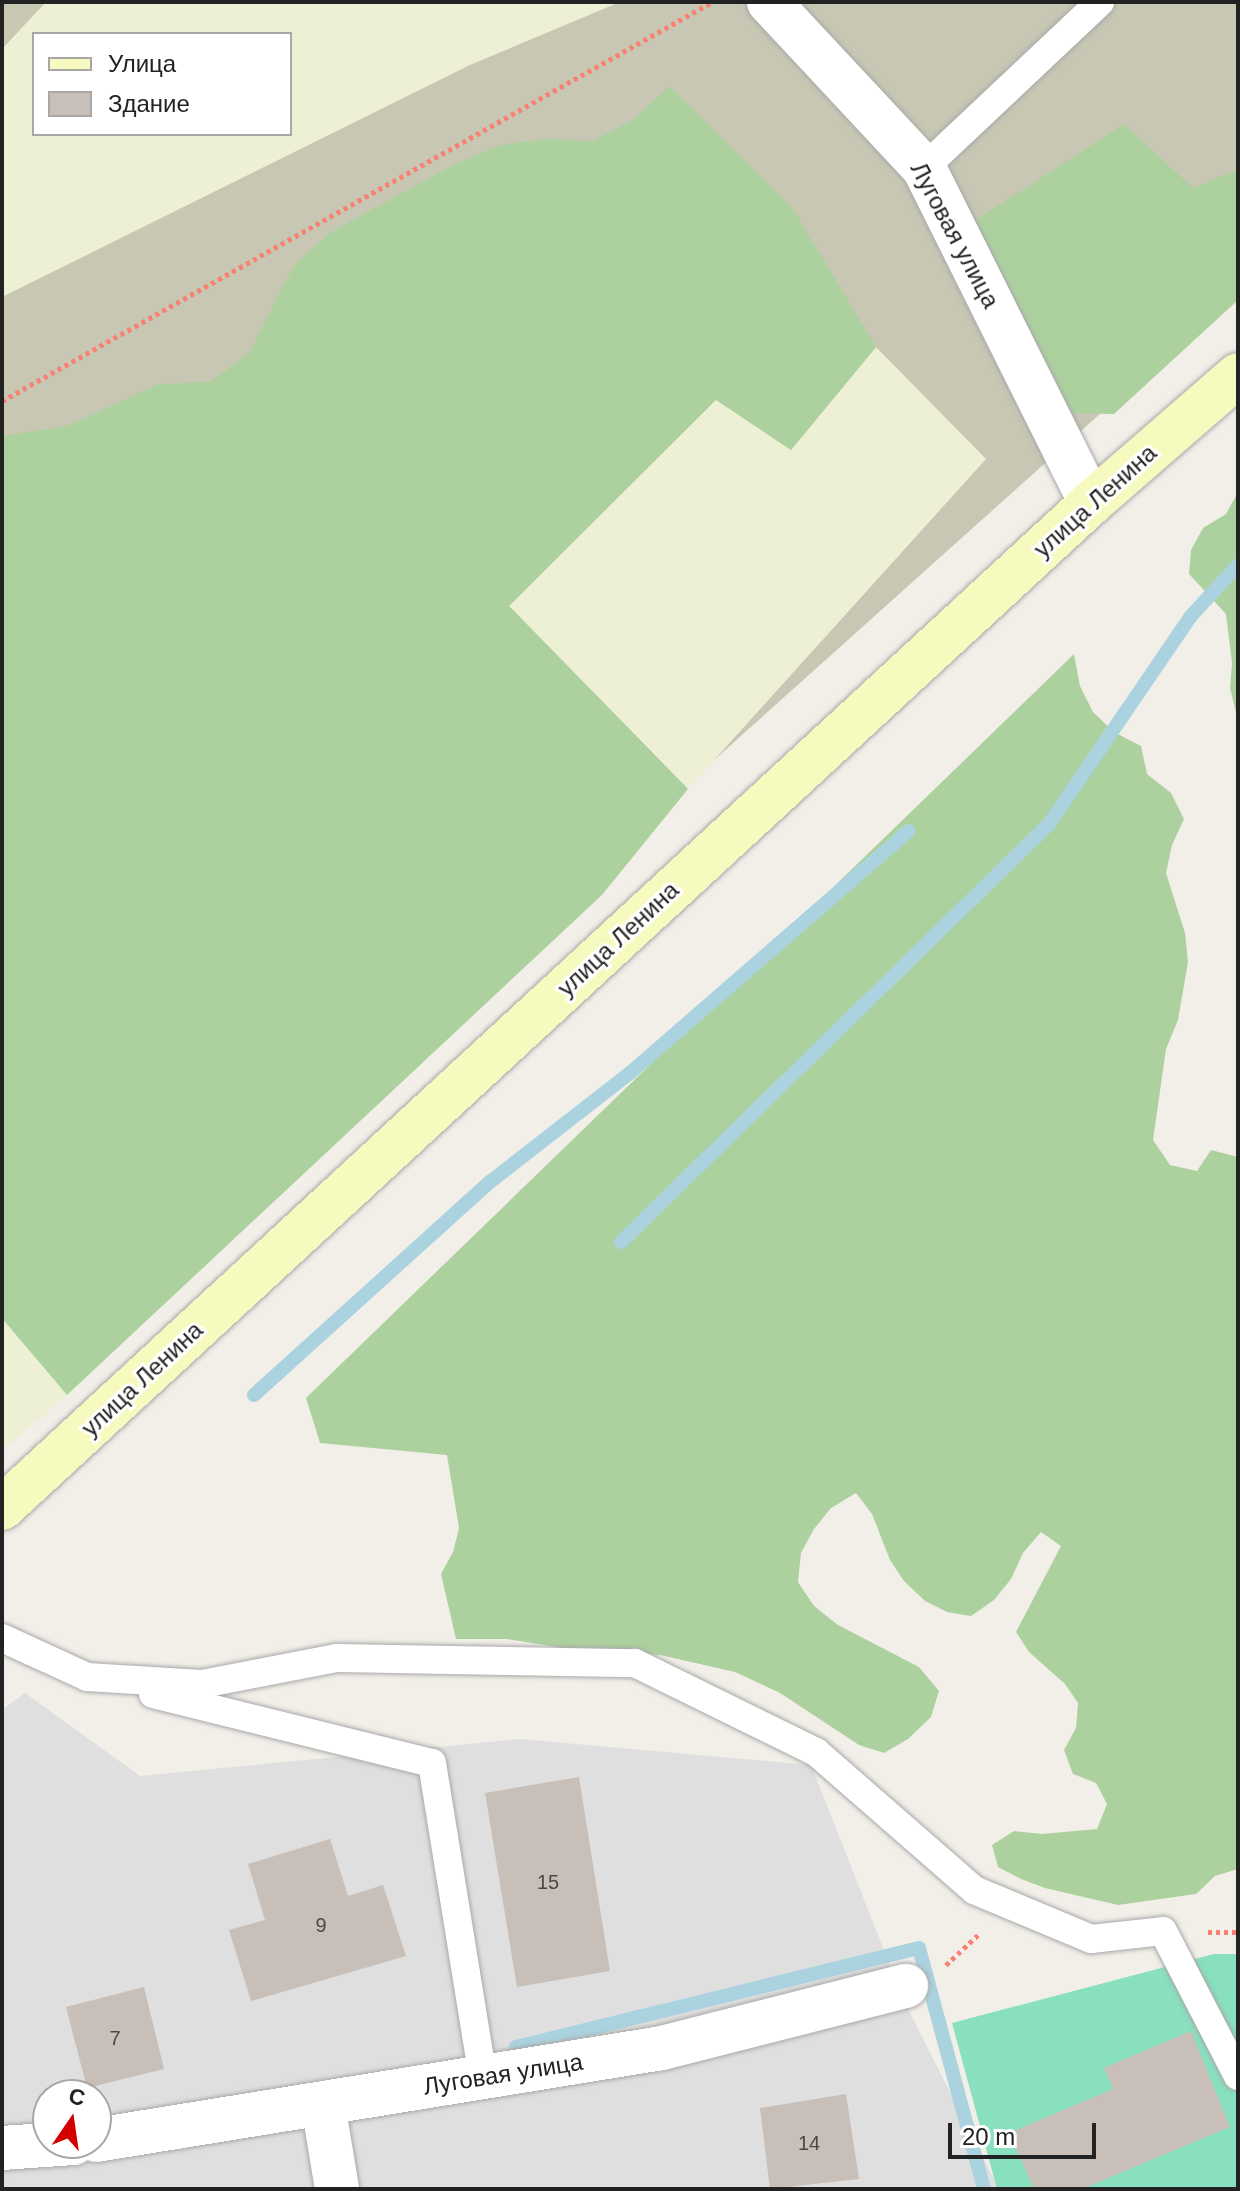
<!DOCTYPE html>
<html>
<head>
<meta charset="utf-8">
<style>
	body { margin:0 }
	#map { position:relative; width:1240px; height:2191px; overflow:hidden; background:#f2efe9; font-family:Helvetica,sans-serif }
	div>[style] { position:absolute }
	.residential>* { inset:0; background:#e0dfdf }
	.construction>* { inset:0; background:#c7c7b4 }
	.farmland>* { inset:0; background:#eef0d5 }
	.forest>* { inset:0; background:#add19e }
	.pitch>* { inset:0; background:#88e0be }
	.stream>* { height:14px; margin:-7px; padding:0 7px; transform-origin:7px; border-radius:7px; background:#aad3df }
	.building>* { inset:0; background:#c7bfb8 }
	.path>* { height:5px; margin-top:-2.5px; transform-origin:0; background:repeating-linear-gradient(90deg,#fa8072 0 4px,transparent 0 8px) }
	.roads { filter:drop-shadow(0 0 2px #a9a9a9) drop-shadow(0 0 2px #a9a9a9) }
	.lane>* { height:28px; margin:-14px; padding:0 14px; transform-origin:14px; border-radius:14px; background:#fff }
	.street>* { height:44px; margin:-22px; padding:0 22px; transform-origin:22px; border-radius:22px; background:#fff }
	.secondary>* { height:44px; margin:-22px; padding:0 22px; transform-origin:22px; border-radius:22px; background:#f7fabf }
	span { translate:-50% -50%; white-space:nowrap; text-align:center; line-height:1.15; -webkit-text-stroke:6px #fff; paint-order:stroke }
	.number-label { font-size:20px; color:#4b4948 }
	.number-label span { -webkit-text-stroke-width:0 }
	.street-label { font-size:24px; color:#222 }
	.frame { position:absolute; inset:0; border:4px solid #222; pointer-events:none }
	.legend { position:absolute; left:32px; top:32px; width:260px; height:104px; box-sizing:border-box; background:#fff; border:2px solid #a7a7a7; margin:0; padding:10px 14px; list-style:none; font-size:24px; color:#222 }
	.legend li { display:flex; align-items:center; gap:16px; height:40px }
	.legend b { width:40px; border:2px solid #a7a7a7 }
	.north { position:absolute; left:32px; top:2079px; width:80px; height:80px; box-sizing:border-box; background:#fff; border:2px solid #a7a7a7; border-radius:50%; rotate:13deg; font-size:22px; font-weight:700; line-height:32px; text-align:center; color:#222 }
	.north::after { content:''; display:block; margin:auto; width:28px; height:36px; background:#d40000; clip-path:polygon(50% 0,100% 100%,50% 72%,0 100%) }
	.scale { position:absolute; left:948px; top:2123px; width:148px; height:36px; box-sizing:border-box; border:4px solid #222; border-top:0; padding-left:10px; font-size:24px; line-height:28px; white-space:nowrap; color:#222; -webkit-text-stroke:6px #fff; paint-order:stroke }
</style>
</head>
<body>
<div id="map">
	<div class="residential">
		<div style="clip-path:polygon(evenodd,25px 1693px,140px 1776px,520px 1739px,811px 1765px,904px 2001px,999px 2189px,2px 2189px,2px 1710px,25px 1693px,48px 2095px,96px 2095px,96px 2143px,48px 2143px,48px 2095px)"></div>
	</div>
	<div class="construction">
		<div style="clip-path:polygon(evenodd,2px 2px,1238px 2px,1238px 290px,2px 1399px,2px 2px,34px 34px,290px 34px,290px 134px,34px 134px,34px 34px)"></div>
	</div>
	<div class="farmland">
		<div style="clip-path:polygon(evenodd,46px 2px,620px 2px,470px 65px,2px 297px,2px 49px,46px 2px,34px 34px,290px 34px,290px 134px,34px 134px,34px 34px)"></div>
		<div style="clip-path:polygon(876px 347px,986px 459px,688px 789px,509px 606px,716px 399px,791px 450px)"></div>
		<div style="clip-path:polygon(2px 1318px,67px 1395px,2px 1451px)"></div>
	</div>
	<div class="forest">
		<div style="clip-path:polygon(669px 86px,793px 209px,876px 347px,791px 450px,716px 400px,509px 606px,688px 789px,602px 895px,67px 1395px,2px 1318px,2px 436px,67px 426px,159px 384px,210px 382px,249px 353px,294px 266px,329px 233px,457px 163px,501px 145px,547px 139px,593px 141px,634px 119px)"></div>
		<div style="clip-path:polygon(1124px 124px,1193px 188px,1238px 169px,1238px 300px,1114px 414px,1070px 413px,967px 226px)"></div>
		<div style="clip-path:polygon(1238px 492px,1238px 721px,1230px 688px,1232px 663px,1226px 614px,1189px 574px,1191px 550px,1203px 528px,1226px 514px)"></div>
		<div style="clip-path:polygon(1074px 654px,1080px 686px,1093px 712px,1114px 732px,1141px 746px,1147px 774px,1171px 793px,1184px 819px,1172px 845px,1166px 873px,1185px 933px,1188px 962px,1178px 1020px,1166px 1049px,1153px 1140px,1170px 1165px,1197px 1171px,1211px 1150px,1238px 1157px,1238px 1869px,1215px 1876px,1196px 1894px,1118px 1905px,1045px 1888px,1021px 1879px,998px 1867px,992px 1845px,1014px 1831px,1042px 1834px,1097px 1829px,1107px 1804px,1096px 1783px,1073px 1774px,1064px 1750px,1076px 1728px,1078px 1703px,1065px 1684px,1029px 1652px,1016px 1632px,1061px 1546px,1041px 1532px,1023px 1553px,1011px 1579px,994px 1600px,971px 1616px,947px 1612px,925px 1601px,904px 1581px,890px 1560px,872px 1514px,856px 1493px,831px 1508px,814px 1529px,801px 1553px,798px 1582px,814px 1606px,838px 1625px,919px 1667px,939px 1691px,931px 1717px,908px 1739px,884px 1753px,859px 1745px,780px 1693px,735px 1672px,660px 1655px,584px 1651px,506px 1639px,456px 1639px,441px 1574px,453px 1552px,459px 1528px,447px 1455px,320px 1443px,306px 1398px)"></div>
	</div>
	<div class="pitch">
		<div style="clip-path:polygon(1214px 1954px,1238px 1954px,1238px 2189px,997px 2189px,952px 2023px)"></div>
	</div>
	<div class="stream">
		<div style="left:621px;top:1242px;width:598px;rotate:-44.32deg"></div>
		<div style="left:1049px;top:824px;width:252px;rotate:-55.7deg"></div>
		<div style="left:1191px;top:616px;width:69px;rotate:-47.3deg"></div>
		<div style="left:254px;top:1395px;width:318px;rotate:-42.1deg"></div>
		<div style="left:490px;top:1182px;width:177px;rotate:-37.9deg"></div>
		<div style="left:630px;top:1073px;width:369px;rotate:-41deg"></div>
		<div style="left:516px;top:2047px;width:415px;rotate:-13.8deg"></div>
		<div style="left:919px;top:1948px;width:250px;rotate:74.9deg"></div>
	</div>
	<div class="building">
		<div style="clip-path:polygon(579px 1777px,610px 1971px,517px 1987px,485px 1793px)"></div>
		<div style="clip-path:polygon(330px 1839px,348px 1896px,383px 1885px,406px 1956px,251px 2001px,229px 1930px,265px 1920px,248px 1864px)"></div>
		<div style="clip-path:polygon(144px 1987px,164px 2069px,87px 2088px,66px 2007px)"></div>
		<div style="clip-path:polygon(1191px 2031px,1230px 2127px,1082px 2189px,1034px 2189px,1009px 2133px,1113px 2089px,1104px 2068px)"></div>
		<div style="clip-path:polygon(846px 2094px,859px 2179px,770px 2189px,760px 2108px)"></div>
	</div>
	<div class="path">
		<div style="left:2px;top:401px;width:814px;rotate:-29.33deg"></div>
		<div style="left:1208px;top:1932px;width:30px"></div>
		<div style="left:946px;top:1965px;width:47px;rotate:-43.3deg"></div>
	</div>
	<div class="roads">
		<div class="lane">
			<div style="left:924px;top:168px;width:242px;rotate:-43.3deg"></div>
			<div style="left:2px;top:1638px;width:94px;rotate:24.6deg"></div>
			<div style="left:87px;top:1677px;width:115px;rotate:3.5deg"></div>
			<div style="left:202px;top:1684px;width:137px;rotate:-10.9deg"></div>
			<div style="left:337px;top:1658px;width:298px;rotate:1deg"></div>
			<div style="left:635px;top:1663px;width:202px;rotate:26.2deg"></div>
			<div style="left:816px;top:1752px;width:210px;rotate:41.1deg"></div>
			<div style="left:974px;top:1890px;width:127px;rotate:22.7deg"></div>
			<div style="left:1091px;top:1939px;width:72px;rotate:-6.3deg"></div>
			<div style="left:1163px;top:1931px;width:163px;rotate:62.7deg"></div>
			<div style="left:153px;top:1694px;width:287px;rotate:13.9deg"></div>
			<div style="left:432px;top:1763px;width:318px;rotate:80.8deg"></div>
		</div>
		<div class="street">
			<div style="left:769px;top:2px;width:227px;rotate:47deg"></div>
			<div style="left:924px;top:168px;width:374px;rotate:63.5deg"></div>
			<div style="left:323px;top:2104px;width:86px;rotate:80.6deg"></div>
			<div style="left:96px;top:2140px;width:573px;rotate:-9.23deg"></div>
			<div style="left:662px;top:2048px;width:252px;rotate:-14.3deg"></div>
			<div style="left:2px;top:2148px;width:72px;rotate:-4deg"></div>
		</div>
		<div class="secondary">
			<div style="left:2px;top:1508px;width:1482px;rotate:-42.7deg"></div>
			<div style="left:1091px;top:503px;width:195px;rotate:-41deg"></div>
		</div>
	</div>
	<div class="number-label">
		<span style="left:548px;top:1882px">15</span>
		<span style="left:321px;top:1925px">9</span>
		<span style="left:115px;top:2038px">7</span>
		<span style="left:809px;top:2143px">14</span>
	</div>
	<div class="street-label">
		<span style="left:955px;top:235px;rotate:62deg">Луговая улица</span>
		<span style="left:1095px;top:501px;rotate:-42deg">улица Ленина</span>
		<span style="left:618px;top:939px;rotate:-43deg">улица Ленина</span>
		<span style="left:142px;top:1379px;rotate:-43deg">улица Ленина</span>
		<span style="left:503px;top:2074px;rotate:-9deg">Луговая улица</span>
	</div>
	<div class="frame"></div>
	<ul class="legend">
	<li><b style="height:10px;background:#f7fabf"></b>Улица</li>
	<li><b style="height:22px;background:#c7bfb8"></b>Здание</li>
	</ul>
	<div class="north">С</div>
	<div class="scale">20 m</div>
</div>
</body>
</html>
